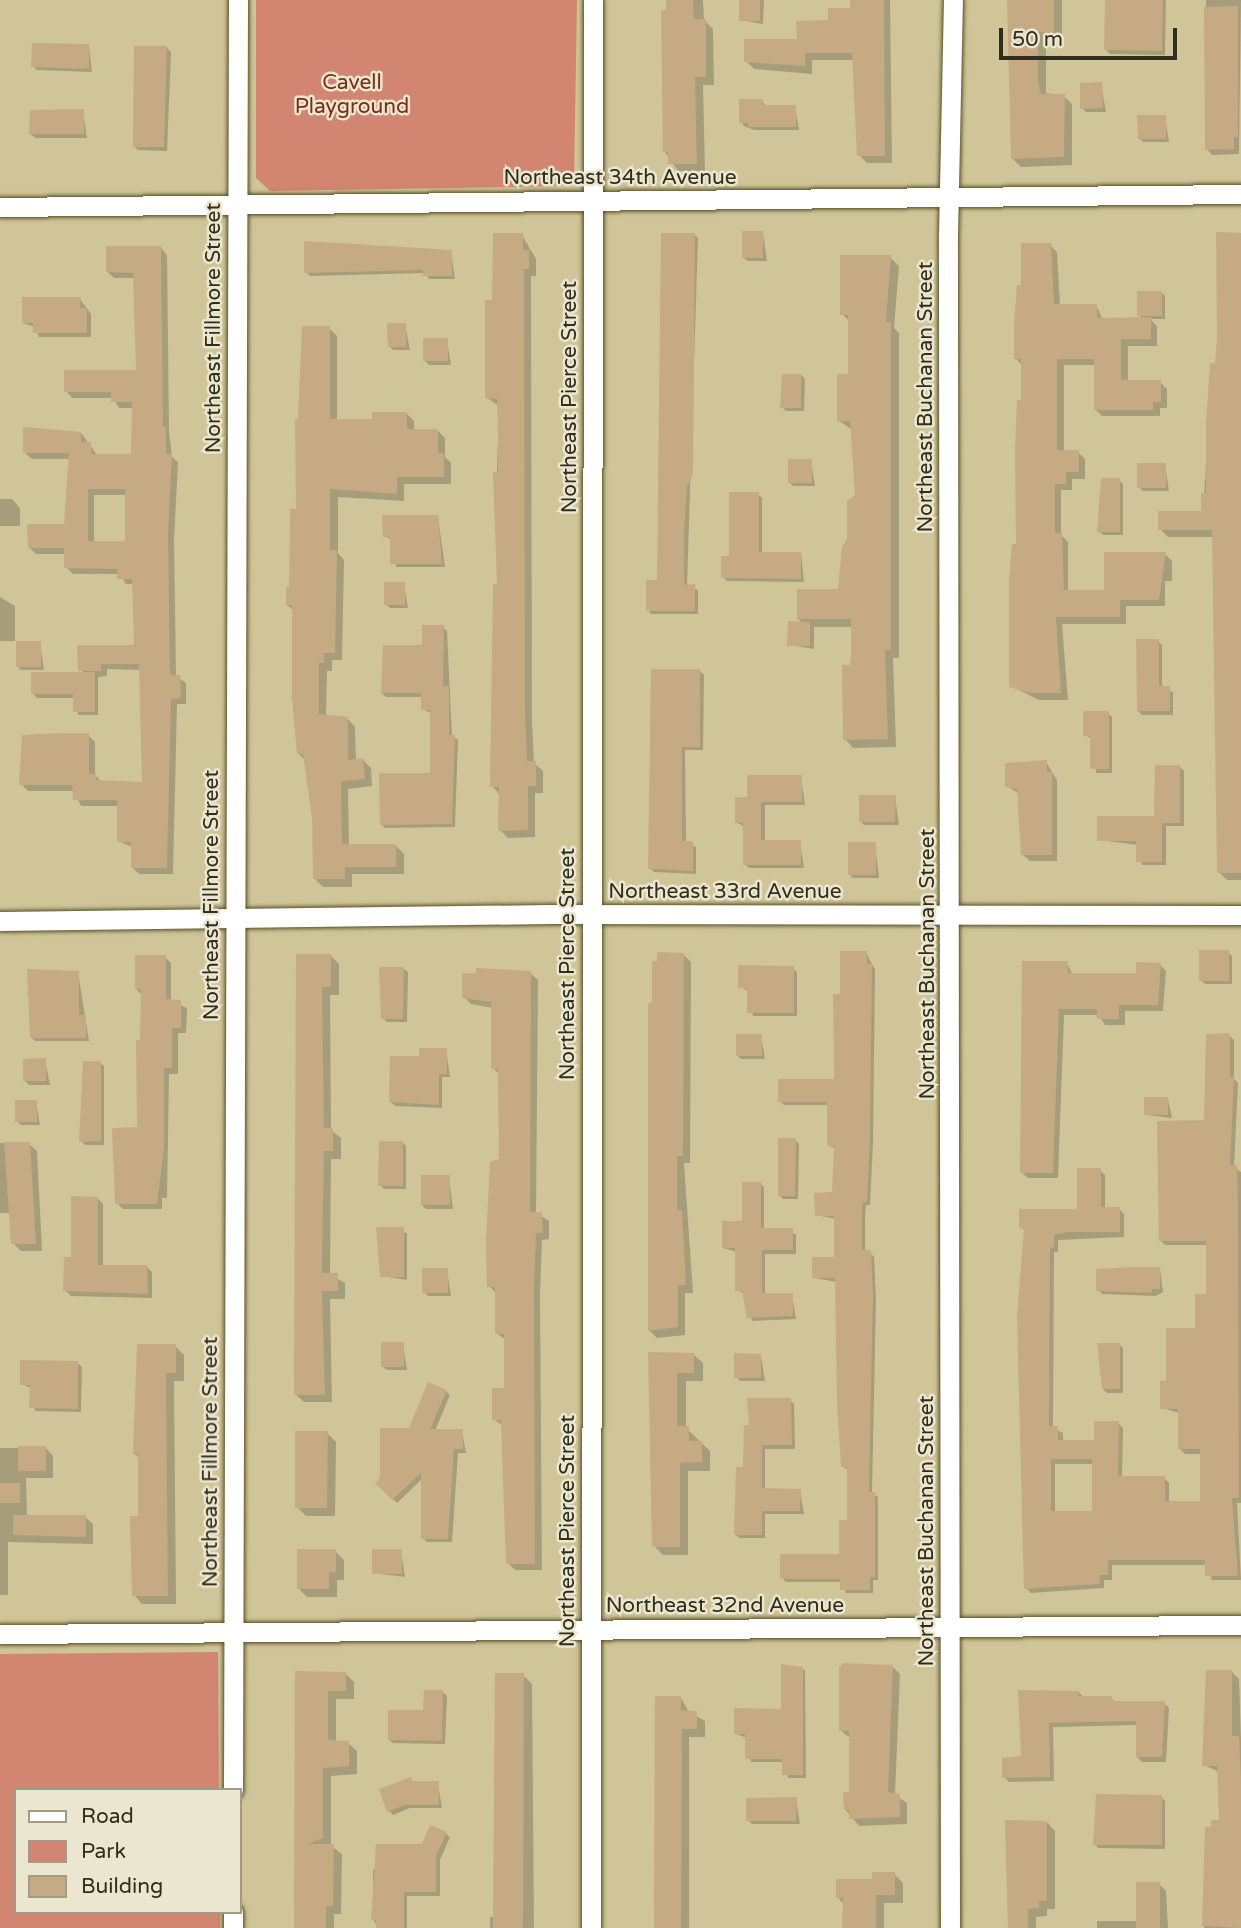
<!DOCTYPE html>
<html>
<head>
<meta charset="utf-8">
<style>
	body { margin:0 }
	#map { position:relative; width:1241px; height:1928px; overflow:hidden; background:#d0c599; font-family:"Varela Round",sans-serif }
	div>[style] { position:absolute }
	.green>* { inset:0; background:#d28570 }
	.shadow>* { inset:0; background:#0003 }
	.building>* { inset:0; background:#c5aa84 }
	.roads { filter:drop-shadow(0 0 2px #584e25) drop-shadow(0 0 2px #584e25) }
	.street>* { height:19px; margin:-9.5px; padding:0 9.5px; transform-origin:9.5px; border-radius:9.5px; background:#fff }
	span { translate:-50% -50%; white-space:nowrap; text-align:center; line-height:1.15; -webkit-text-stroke:5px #ebe6cf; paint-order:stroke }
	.park-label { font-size:21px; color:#7c2c17 }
	.street-label { font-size:21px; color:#312d1b }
	.legend { position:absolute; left:14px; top:1788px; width:228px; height:126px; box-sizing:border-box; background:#ebe6cf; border:2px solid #a19c87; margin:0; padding:9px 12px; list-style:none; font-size:21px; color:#312d1b }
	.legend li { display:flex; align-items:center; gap:14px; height:35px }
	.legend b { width:35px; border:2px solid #a19c87 }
	.scale { position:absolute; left:999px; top:28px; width:178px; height:32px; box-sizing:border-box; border:4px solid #312d1b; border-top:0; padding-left:9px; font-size:21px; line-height:24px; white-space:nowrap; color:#312d1b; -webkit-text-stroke:5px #ebe6cf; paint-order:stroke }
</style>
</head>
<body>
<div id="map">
	<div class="green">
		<div style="clip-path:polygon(256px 0,577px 0,574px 180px,561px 186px,270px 191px,256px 178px)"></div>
		<div style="clip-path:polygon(218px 1652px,219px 1790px,16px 1790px,16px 1912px,220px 1912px,220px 1928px,0 1928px,0 1654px)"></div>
	</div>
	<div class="shadow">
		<div style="clip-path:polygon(668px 0,703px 0,704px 20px,713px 29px,714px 85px,703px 85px,705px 171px,678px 171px,665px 152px)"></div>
		<div style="clip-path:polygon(740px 0,764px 0,763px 24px,740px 20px)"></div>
		<div style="clip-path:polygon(852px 0,890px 0,892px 163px,867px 163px,859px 155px,854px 60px,812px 60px,812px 74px,754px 69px,746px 61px,799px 41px,852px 10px)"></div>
		<div style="clip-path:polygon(1009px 0,1062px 0,1062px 40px,1046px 40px,1046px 93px,1064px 96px,1072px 104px,1072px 165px,1021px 167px,1012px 158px)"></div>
		<div style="clip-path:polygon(1106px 0,1166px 0,1165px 55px,1110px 54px,1106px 50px)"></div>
		<div style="clip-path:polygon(1206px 0,1241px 0,1239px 154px,1212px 155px,1207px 149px)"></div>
		<div style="clip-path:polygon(89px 46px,92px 72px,37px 70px,33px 66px)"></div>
		<div style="clip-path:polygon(167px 48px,171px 52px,167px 151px,138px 150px,134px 146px)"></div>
		<div style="clip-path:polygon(1101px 84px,1106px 112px,1086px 112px,1082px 108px)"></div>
		<div style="clip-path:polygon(762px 101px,766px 107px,795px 107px,799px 130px,754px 130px,744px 126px,741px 122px)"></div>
		<div style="clip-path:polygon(83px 111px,87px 138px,35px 138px,31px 134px)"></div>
		<div style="clip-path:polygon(1165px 116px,1169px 142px,1143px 142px,1139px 138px)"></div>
		<div style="clip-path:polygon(763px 233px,767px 261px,747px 261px,743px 257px)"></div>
		<div style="clip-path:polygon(694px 234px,698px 238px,687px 586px,698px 590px,698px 614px,651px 614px,648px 610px,659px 582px)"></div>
		<div style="clip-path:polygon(1241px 234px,1241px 880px,1227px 880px,1219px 872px,1214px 537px,1168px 537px,1160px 529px,1203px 513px,1212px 365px,1217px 365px)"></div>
		<div style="clip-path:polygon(522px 235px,536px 259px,536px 276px,531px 276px,532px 722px,534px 763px,543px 771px,543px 793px,535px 793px,535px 837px,508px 838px,500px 830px,499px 794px,492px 786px,499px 586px,499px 533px,495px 529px,499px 406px,487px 398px,494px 302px)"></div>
		<div style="clip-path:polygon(1050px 245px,1057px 252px,1060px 305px,1096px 305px,1103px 320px,1143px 319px,1139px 315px,1161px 292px,1165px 296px,1165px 319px,1150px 319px,1157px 326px,1157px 346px,1128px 346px,1128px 382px,1160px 382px,1167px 389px,1167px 408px,1160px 408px,1160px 416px,1102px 416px,1095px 409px,1095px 365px,1064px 365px,1064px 452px,1078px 452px,1085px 459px,1085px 479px,1072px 479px,1072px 490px,1061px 490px,1061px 535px,1068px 542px,1068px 592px,1106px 592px,1165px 554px,1172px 561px,1172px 581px,1165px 581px,1165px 606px,1126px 606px,1126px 624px,1062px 624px,1068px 700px,1039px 700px,1011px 686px,1023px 401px,1023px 366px,1016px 359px,1023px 287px)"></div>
		<div style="clip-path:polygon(evenodd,161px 248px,167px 255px,169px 431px,172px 457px,178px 462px,174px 540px,176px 676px,186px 683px,186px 704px,177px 704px,173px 874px,139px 874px,132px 867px,132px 847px,119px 841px,119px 806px,81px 806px,74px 791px,28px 791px,21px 784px,88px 735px,95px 742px,95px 775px,102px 782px,144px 783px,141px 670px,107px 669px,107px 676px,98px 677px,98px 715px,78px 715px,75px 698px,37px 698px,33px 694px,136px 647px,134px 584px,126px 584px,119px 574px,73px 574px,66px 567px,66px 554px,36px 554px,29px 547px,66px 525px,70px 459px,32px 459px,25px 453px,81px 433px,97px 455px,133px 456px,133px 408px,119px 408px,113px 398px,72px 398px,66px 391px,137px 371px,135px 278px,114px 278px,107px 271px,161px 248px,94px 495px,127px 495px,127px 543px,94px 543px,94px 495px)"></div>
		<div style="clip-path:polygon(451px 251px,455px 279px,429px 279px,425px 273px,310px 276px,306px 272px)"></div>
		<div style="clip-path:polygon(890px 257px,899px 266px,894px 328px,899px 333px,899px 658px,893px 658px,896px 747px,853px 748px,845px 739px,853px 627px,814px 627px,814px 649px,789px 645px,803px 623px,798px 619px,839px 591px,857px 496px,853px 430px,839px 421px,850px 375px,850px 322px,842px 314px)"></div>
		<div style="clip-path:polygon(80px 299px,91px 314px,91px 337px,39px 337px,35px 327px,23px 323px)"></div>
		<div style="clip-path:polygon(405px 325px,410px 350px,393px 350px,389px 346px)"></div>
		<div style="clip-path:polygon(329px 328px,337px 336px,337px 421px,374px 421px,406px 413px,414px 421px,414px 430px,437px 430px,445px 438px,445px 457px,451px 463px,451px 484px,404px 484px,404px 501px,338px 497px,338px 553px,344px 560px,342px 660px,332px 660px,332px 671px,327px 671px,326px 717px,347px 718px,355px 727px,356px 761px,363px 760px,371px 768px,372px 786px,348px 789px,349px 846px,396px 846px,404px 854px,404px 874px,352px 874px,352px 887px,323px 887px,315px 879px,314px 818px,305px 760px,299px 754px,294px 611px,287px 605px,297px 511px)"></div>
		<div style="clip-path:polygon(447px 340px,451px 365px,429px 365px,425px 361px)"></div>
		<div style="clip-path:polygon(801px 375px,805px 379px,804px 411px,786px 411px,782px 407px)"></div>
		<div style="clip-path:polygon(811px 461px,815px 486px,793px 486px,789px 482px)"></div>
		<div style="clip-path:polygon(1165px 465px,1169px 491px,1143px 491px,1139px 487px)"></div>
		<div style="clip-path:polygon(1119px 480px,1123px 484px,1123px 535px,1103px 535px,1099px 531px)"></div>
		<div style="clip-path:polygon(758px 494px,762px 498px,762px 553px,801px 553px,804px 582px,727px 581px,723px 577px)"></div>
		<div style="clip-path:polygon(0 499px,12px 499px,20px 508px,20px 526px,0 526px)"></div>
		<div style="clip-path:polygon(438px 517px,445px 567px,396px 567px,392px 540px,384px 536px)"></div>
		<div style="clip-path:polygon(404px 584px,408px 608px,390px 608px,386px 604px)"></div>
		<div style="clip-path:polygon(0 597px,15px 606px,15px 641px,0 641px)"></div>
		<div style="clip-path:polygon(443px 627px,447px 631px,452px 736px,458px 740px,455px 827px,385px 828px,381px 824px,431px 775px,431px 713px,422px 709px,423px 697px,386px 697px,382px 693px)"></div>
		<div style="clip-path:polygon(1158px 641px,1162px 645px,1162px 688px,1173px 692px,1173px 715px,1142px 715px,1138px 711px)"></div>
		<div style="clip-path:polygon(40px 643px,44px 670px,21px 670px,17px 666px)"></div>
		<div style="clip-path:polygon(700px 671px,704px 675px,703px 750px,685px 750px,686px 843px,696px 847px,696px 874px,654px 872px,650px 868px)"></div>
		<div style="clip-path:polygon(1108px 713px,1112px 717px,1112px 773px,1096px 773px,1092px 739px,1085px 735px)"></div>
		<div style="clip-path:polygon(1046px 762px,1057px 780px,1057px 861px,1030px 861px,1023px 855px,1019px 794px,1007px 786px)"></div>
		<div style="clip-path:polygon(1180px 767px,1184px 771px,1184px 826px,1166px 826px,1166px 865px,1142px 865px,1138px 845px,1099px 840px,1156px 818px)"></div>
		<div style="clip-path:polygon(801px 777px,805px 805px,765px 805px,765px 842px,800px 842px,804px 868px,749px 868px,745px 864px,745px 827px,737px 823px,748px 799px)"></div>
		<div style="clip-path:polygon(895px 797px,899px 825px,864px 825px,860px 821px)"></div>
		<div style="clip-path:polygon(875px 843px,879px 878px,853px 878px,849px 874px)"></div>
		<div style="clip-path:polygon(866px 952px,875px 970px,873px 1143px,870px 1205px,866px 1205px,865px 1219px,865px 1252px,874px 1256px,876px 1299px,872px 1493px,878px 1497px,878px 1580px,873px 1580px,873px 1593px,846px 1593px,842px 1582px,786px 1582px,782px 1578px,841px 1556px,848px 1522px,848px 1470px,842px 1466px,837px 1282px,814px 1278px,836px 1259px,836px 1219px,816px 1215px,834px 1194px,836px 1149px,828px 1145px,828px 1105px,784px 1105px,780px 1101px,835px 1081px,842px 996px)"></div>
		<div style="clip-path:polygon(1228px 952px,1232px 956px,1232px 984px,1205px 984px,1201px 980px)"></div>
		<div style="clip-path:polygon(683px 954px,691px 962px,690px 1163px,684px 1163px,693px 1293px,685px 1293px,685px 1335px,657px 1338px,650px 1331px,650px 1004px)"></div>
		<div style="clip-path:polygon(297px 956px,331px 956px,339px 964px,339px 995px,330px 995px,331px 1130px,341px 1138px,341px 1159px,331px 1159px,330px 1268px,330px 1275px,345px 1283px,345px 1299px,330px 1299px,332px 1402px,304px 1402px,295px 1394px)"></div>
		<div style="clip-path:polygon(165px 957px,171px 963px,171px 1001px,187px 1008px,186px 1033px,178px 1033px,178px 1074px,169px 1074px,167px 1198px,162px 1198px,162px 1209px,123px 1209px,117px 1203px,139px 1129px,142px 995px,136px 989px)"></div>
		<div style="clip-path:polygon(1067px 963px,1073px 975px,1138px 975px,1160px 965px,1166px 971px,1163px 1011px,1125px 1011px,1125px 1025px,1105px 1025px,1099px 1015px,1064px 1015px,1058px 1178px,1028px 1178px,1021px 1172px)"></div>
		<div style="clip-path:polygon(793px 968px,797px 972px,797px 1016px,753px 1016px,749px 991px,740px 987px)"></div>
		<div style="clip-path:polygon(404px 969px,408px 972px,407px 1022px,387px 1022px,383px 1018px)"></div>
		<div style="clip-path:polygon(78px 972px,89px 1041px,35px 1041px,31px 1037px)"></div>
		<div style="clip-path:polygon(530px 973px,538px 980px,536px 1213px,549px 1221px,549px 1239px,542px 1240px,540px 1295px,542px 1570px,515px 1570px,508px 1563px,503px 1426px,493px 1419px,506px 1389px,506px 1340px,496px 1333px,496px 1293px,489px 1286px,501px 1160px,500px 1075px,493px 1068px,493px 1008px,471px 1004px,464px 997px)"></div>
		<div style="clip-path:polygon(evenodd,1229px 1035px,1234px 1040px,1234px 1079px,1238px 1083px,1234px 1167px,1241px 1172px,1241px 1503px,1237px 1503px,1241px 1580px,1212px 1580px,1207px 1565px,1112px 1565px,1112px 1580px,1104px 1580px,1104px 1588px,1031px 1593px,1026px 1588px,1025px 1231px,1021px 1227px,1079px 1211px,1100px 1170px,1105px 1175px,1105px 1209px,1119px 1209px,1124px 1214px,1124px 1237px,1058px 1240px,1058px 1252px,1054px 1252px,1053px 1428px,1063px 1433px,1063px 1442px,1096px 1442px,1118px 1423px,1123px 1428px,1122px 1478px,1164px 1478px,1169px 1483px,1169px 1503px,1202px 1503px,1202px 1454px,1185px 1454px,1180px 1449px,1180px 1413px,1162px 1408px,1168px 1383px,1197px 1330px,1208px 1296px,1208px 1245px,1165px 1245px,1160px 1240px,1206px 1122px,1229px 1035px,1055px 1464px,1094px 1464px,1094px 1513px,1055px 1513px,1055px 1464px)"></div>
		<div style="clip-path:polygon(761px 1036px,765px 1059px,741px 1059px,737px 1055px)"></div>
		<div style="clip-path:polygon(446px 1049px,450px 1077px,442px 1077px,442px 1108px,395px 1106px,391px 1102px,420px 1058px)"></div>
		<div style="clip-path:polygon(45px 1060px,50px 1085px,29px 1085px,25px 1081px)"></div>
		<div style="clip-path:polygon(100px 1063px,104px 1066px,104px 1145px,85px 1145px,81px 1141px)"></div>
		<div style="clip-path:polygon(1168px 1099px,1172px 1118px,1146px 1115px)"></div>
		<div style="clip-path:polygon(36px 1102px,40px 1125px,21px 1125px,17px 1121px)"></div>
		<div style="clip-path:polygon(795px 1140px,799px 1144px,798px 1199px,783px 1199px,779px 1195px)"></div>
		<div style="clip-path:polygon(402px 1142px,406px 1146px,406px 1189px,384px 1189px,380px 1185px)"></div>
		<div style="clip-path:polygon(0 1143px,29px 1144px,37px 1151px,42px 1251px,21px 1251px,13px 1243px,13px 1213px,0 1213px)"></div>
		<div style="clip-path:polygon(449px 1177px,453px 1209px,426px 1209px,422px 1205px)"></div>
		<div style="clip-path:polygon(760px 1183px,764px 1187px,764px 1230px,796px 1234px,796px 1254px,765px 1254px,765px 1295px,792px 1295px,796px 1319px,752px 1321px,745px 1294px,737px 1290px,737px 1252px,723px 1248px,744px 1223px)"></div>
		<div style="clip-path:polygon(98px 1199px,103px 1204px,103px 1267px,146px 1266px,152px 1272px,152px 1298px,71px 1296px,65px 1290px)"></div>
		<div style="clip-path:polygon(378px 1229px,407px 1233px,407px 1280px,382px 1276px)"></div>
		<div style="clip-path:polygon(1160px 1269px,1163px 1292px,1156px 1296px,1102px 1294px,1098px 1290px)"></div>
		<div style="clip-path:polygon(447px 1270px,451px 1296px,428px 1296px,424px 1292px)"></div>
		<div style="clip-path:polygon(403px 1344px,407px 1370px,387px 1370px,383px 1367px)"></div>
		<div style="clip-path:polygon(1119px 1344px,1123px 1348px,1123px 1393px,1107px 1393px,1103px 1389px)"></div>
		<div style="clip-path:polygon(175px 1346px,184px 1355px,184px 1381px,174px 1381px,176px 1604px,142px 1604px,134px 1595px,139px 1518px,139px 1458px,134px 1453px)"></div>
		<div style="clip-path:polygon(650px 1354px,694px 1355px,703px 1363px,703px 1381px,686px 1381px,686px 1428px,710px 1451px,710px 1471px,688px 1471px,688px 1555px,663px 1555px,654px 1546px)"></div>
		<div style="clip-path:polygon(761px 1356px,765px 1381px,740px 1381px,736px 1377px)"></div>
		<div style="clip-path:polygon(78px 1363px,82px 1367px,81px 1412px,35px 1411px,31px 1388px,21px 1384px)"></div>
		<div style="clip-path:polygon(446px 1391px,450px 1395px,435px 1431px,462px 1431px,466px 1453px,458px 1453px,452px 1542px,427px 1542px,423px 1538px,423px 1478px,397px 1503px,377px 1483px,410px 1430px)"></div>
		<div style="clip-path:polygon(790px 1400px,794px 1404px,795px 1449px,765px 1449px,765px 1490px,800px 1491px,804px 1514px,765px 1514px,765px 1538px,739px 1538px,735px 1534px,751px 1427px)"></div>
		<div style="clip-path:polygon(327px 1433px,336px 1442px,335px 1516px,306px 1516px,297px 1507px)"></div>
		<div style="clip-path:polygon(0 1448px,46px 1448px,53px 1456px,53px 1478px,26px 1478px,27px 1517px,85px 1517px,93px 1524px,93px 1544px,8px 1542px,8px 1595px,0 1595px)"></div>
		<div style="clip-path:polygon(335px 1551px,344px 1560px,344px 1580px,337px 1580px,337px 1597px,307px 1597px,298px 1588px)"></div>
		<div style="clip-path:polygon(401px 1551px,405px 1577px,373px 1573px)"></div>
		<div style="clip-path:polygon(782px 1666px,805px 1670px,806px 1778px,788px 1778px,784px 1762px,751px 1762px,747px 1738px,736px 1734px,782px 1711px)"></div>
		<div style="clip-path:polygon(893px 1667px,900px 1674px,895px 1795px,907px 1803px,907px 1824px,859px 1826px,845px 1809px,850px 1794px,850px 1738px,840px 1730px)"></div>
		<div style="clip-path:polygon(1231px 1671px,1239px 1679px,1241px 1740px,1241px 1928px,1204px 1928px,1207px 1829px,1221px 1822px,1219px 1772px,1204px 1765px)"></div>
		<div style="clip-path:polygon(297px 1673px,345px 1673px,354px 1682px,354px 1699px,336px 1699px,336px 1742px,348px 1743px,357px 1751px,357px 1774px,331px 1776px,331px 1846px,342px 1854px,341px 1914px,334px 1914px,334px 1928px,296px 1928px)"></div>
		<div style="clip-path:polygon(523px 1675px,532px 1684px,534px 1928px,490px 1928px,490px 1917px,495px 1917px)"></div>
		<div style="clip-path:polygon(443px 1692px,447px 1696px,445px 1744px,393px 1743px,389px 1740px,425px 1712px)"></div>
		<div style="clip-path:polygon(1020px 1692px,1079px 1692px,1084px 1698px,1111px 1698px,1116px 1703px,1164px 1703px,1169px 1708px,1166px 1762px,1142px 1762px,1137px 1757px,1137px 1725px,1053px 1727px,1054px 1781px,1009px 1782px,1004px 1777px,1023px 1758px)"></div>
		<div style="clip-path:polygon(681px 1698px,689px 1712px,705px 1721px,705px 1737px,689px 1737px,689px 1928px,656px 1928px)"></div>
		<div style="clip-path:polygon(415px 1783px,438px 1783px,442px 1808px,410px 1808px,393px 1815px,389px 1811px)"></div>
		<div style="clip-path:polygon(1161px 1797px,1165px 1801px,1165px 1849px,1098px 1848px,1095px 1844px)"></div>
		<div style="clip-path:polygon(796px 1799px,800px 1824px,752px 1824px,748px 1820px)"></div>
		<div style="clip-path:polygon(1007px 1822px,1047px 1822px,1055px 1831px,1055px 1909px,1047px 1909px,1047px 1916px,1036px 1917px,1036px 1928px,1008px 1928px)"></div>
		<div style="clip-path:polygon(446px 1834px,450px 1837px,440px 1860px,440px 1896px,407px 1896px,407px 1928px,378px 1928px,373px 1919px,373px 1870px)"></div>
		<div style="clip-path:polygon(894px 1874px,903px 1883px,903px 1903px,884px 1903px,884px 1928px,843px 1928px,844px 1904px,837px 1897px)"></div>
		<div style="clip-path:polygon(1159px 1884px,1166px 1891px,1168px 1928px,1097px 1928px,1097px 1921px,1138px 1921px)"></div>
	</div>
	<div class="building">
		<div style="clip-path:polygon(666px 0,693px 0,694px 19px,706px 19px,706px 77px,695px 77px,697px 164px,668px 164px,668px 152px,663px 152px,661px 10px,666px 10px)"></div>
		<div style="clip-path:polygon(739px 0,760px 0,760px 21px,739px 21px)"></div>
		<div style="clip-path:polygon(850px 0,884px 0,885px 156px,857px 156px,852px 53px,805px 53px,805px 66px,744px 62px,744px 39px,797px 39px,796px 21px,828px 20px,828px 8px,850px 8px)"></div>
		<div style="clip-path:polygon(1007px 0,1054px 0,1054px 32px,1038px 32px,1038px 83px,1041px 94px,1065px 94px,1064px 157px,1011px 159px)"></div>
		<div style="clip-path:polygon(1105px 0,1163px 0,1162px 51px,1104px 50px)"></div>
		<div style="clip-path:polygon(1238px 6px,1238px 137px,1234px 137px,1234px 149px,1205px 150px,1204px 7px)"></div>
		<div style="clip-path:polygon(32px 43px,89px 44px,89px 69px,31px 67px)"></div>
		<div style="clip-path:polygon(134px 46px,167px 46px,164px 147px,133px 147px)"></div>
		<div style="clip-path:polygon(1102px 82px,1103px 108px,1080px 109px,1080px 83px)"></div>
		<div style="clip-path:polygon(739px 99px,763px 99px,762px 105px,796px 105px,796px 127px,748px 127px,748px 123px,739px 123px)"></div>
		<div style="clip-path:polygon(84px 109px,84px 134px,29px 134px,30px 110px)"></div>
		<div style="clip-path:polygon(1137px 115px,1166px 115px,1166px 139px,1138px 139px)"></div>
		<div style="clip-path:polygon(742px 231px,763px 231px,763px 258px,742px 258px)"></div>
		<div style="clip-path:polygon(1216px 232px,1241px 233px,1241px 873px,1217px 873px,1212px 530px,1158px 530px,1158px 511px,1201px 511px,1201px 493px,1206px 493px,1206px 424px,1210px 363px,1215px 363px,1217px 337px)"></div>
		<div style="clip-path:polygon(493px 233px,523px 233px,523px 250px,529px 250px,529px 269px,524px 269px,525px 713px,527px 761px,536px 761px,536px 786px,528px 786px,528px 830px,498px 831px,499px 787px,490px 787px,493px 584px,497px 584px,493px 472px,498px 472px,498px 435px,497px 399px,485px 398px,485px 300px,492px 300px)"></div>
		<div style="clip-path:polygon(661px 233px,695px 233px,693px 474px,687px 487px,684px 531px,684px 585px,695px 584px,695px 611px,646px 611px,646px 580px,657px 580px)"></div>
		<div style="clip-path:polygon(304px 241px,452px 250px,452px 276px,423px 276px,423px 270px,304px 273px)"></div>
		<div style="clip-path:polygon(1021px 243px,1051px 243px,1054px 304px,1097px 304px,1097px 318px,1151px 317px,1151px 339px,1121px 339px,1121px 380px,1161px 380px,1161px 402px,1153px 402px,1153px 410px,1094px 410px,1094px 359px,1057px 359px,1057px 450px,1079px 450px,1079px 472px,1066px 472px,1066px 484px,1055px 484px,1055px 533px,1062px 533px,1064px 590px,1104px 590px,1104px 552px,1166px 552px,1159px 600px,1120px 600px,1120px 617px,1056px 617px,1061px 693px,1031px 693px,1009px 687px,1009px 579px,1012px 544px,1016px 544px,1015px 450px,1017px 400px,1021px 400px,1021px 359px,1014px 359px,1014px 324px,1017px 285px,1021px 285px)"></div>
		<div style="clip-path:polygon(evenodd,106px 246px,161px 246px,163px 427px,166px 427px,166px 454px,172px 454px,168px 532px,170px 675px,180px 675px,181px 698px,171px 699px,167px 868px,131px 868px,131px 842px,117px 842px,117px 800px,73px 800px,72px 785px,19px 785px,22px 735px,64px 733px,89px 733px,89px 774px,96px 774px,96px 780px,142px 782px,139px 664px,101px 664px,101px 671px,78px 671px,77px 645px,134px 645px,132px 579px,117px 579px,117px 569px,64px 568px,64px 548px,28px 548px,27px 524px,64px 524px,69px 453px,23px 453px,23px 427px,81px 432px,81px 442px,91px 442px,91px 454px,131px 454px,132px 402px,111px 402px,111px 392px,64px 392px,64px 370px,136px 370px,133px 273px,106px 272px,106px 246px,88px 489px,125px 489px,125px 541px,88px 541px,88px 489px)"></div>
		<div style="clip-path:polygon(840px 255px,891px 255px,886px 322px,891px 322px,891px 650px,885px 650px,888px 739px,843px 740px,842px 665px,851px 665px,851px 619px,797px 619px,797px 589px,838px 589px,842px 547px,847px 539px,847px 501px,855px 495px,850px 421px,837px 422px,837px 374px,848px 374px,848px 315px,840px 315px)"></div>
		<div style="clip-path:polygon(1137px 291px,1162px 291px,1162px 316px,1137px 316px)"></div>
		<div style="clip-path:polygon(22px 297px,81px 297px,80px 308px,87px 308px,87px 333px,33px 333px,33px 323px,22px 323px)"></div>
		<div style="clip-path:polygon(387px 323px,406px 323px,406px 347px,388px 347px)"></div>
		<div style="clip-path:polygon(302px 326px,330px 326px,330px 419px,372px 419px,372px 412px,407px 412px,407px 429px,438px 429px,438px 453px,444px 453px,444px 477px,397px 477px,397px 494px,330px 489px,330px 550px,337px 550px,335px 653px,324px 653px,324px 663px,319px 663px,319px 714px,348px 717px,348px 760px,363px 758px,365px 779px,341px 781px,342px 844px,396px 844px,396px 867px,345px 867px,345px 879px,313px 879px,312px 818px,303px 754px,297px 754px,292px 698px,292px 605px,286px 605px,286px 587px,289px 587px,290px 509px,296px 509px,295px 419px,298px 419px)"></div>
		<div style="clip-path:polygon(423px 338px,448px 338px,448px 361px,423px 361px)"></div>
		<div style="clip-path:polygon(782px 374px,801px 374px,801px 408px,780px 408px)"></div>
		<div style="clip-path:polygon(788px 459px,812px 459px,812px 483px,788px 483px)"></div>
		<div style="clip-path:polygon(1137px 463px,1166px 463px,1166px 488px,1137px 488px)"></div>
		<div style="clip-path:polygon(1101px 478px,1120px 478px,1120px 532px,1097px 532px)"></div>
		<div style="clip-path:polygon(729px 492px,759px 492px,759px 552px,801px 552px,801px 579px,721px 578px,721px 556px,729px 556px)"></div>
		<div style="clip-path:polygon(382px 515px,438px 515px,442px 564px,390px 564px,390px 537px,383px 537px)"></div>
		<div style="clip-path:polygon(384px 582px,405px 582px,405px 605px,384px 605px)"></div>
		<div style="clip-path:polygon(788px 621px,810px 622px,810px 646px,787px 646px)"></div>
		<div style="clip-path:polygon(422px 625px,444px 625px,443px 686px,449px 686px,449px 735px,455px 735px,452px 824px,380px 825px,379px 773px,430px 773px,430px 710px,421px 710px,421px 693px,381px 693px,383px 645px,422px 645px)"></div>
		<div style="clip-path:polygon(1136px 639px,1159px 639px,1159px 686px,1170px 686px,1170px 711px,1137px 711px)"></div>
		<div style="clip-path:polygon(16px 641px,41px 641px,41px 667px,16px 667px)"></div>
		<div style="clip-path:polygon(651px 669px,700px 669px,700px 747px,682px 747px,682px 841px,693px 841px,693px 871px,648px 869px)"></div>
		<div style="clip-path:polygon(31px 672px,95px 672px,95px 712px,73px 712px,73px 694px,31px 694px)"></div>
		<div style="clip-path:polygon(1083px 711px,1109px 711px,1109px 769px,1090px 769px,1090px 736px,1083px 736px)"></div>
		<div style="clip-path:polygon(1047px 760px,1047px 772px,1052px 772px,1052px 855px,1021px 855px,1017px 789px,1005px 787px,1005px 763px)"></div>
		<div style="clip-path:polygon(1155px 765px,1180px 765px,1180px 823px,1162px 823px,1162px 862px,1136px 862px,1136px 841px,1097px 841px,1097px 816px,1154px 816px)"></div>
		<div style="clip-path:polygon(747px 775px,802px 775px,802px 802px,761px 802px,761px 840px,801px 840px,801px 865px,743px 865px,743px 823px,735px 823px,735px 797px,747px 797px)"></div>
		<div style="clip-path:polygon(859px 795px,896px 795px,895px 822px,859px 822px)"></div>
		<div style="clip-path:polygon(848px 842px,876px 842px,876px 875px,848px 875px)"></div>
		<div style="clip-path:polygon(1199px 950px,1229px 950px,1229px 981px,1199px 981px)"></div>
		<div style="clip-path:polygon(840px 951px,867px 951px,867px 964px,872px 964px,870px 1138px,867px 1202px,863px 1202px,862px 1214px,862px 1250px,871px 1250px,873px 1294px,869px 1492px,875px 1492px,875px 1577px,870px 1577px,870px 1590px,840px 1590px,840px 1579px,780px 1579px,780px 1554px,839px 1554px,839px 1520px,847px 1520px,847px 1467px,841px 1467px,837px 1404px,835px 1278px,812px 1278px,812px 1257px,834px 1257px,834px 1216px,815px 1216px,814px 1193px,832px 1192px,834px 1146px,827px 1146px,827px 1102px,778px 1102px,778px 1079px,834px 1079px,833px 994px,840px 994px)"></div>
		<div style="clip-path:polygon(657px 952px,684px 953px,683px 1156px,677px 1156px,677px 1210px,682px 1210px,686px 1285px,678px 1285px,678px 1327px,648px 1331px,648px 1003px,652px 1003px,652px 961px,657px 961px)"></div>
		<div style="clip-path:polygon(296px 954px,331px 954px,331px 987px,322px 987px,324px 1128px,333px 1128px,333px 1151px,324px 1151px,322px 1258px,322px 1273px,338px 1273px,338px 1291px,322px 1291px,325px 1395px,294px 1395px)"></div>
		<div style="clip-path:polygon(135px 955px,166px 955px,166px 999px,181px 1000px,181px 1028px,172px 1028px,172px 1068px,164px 1068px,164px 1149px,157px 1204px,115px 1204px,112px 1128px,137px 1127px,136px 1040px,140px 1040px,141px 989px,135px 989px)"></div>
		<div style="clip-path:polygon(1022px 961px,1068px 961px,1068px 973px,1136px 973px,1136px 962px,1161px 963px,1158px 1005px,1119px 1005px,1119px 1019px,1097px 1019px,1097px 1009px,1059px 1009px,1053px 1173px,1020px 1173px)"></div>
		<div style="clip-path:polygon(738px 965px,794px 966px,794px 1013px,747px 1013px,747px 988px,738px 988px)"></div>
		<div style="clip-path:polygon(379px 967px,404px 967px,403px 1019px,381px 1019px)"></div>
		<div style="clip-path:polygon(476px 968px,531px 971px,530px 1212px,542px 1212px,543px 1233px,536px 1233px,534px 1287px,535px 1564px,506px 1564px,501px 1420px,492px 1420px,492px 1388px,504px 1388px,504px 1334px,495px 1334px,495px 1287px,487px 1287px,486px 1242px,490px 1162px,499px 1159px,498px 1069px,491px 1069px,491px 1002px,462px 998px,462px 973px,476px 973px)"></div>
		<div style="clip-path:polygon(27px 969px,79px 971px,79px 1015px,86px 1015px,86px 1038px,30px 1038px)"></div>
		<div style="clip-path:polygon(evenodd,1230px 1033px,1230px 1077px,1234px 1077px,1230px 1165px,1237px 1165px,1238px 1209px,1239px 1498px,1232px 1498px,1238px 1576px,1205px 1576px,1205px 1560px,1108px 1560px,1108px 1575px,1100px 1575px,1099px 1584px,1024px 1589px,1017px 1316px,1024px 1229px,1019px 1228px,1019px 1209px,1077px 1209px,1077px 1168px,1101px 1168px,1101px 1207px,1120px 1207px,1120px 1232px,1067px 1232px,1054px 1235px,1054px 1248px,1050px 1247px,1049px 1426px,1058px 1426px,1058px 1440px,1094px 1440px,1094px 1421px,1119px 1421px,1118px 1476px,1165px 1476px,1165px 1501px,1200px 1501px,1200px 1449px,1178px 1449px,1178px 1409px,1160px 1409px,1160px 1381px,1166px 1381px,1166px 1328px,1195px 1328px,1195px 1294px,1206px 1294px,1206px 1241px,1159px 1241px,1157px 1121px,1204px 1120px,1206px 1034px,1230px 1033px,1051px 1459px,1092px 1459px,1092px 1511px,1051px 1511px,1051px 1459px)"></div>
		<div style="clip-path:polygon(736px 1034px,762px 1034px,762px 1056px,736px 1056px)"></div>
		<div style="clip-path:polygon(419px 1048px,447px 1048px,447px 1074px,439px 1074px,439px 1105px,389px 1102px,390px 1056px,419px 1056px)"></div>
		<div style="clip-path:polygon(46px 1058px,46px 1081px,23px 1081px,23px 1059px)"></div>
		<div style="clip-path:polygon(83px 1061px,101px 1061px,101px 1141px,79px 1142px)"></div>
		<div style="clip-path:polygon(1144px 1097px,1168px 1097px,1168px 1115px,1144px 1115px)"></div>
		<div style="clip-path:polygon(15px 1100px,37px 1100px,37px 1122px,15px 1122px)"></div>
		<div style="clip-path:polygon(778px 1138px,796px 1138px,795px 1196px,778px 1196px)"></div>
		<div style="clip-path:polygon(379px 1141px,403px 1141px,403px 1186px,378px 1186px)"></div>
		<div style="clip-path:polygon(4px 1142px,30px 1142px,36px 1244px,11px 1244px)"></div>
		<div style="clip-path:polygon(421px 1175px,450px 1175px,450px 1205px,421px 1205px)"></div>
		<div style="clip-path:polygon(742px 1182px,761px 1182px,761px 1228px,793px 1228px,793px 1250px,762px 1250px,762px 1293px,793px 1293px,793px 1316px,747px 1318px,742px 1291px,735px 1291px,735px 1248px,722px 1248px,722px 1221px,742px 1221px)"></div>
		<div style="clip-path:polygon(71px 1196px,98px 1197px,98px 1265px,147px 1265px,148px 1294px,63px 1291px,64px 1257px,71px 1257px)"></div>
		<div style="clip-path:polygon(376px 1227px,404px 1227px,404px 1277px,380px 1277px)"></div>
		<div style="clip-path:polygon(1136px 1267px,1160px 1267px,1160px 1289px,1152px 1289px,1152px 1293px,1096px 1291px,1096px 1269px)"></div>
		<div style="clip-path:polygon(422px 1268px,448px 1268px,448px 1293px,422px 1293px)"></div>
		<div style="clip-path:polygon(381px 1342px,404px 1342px,404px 1367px,381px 1367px)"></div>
		<div style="clip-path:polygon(1097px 1343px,1120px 1343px,1120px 1389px,1102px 1389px)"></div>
		<div style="clip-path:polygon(137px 1344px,176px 1344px,176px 1373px,166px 1373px,168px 1596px,132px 1596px,130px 1516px,138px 1516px,138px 1454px,133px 1454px)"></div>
		<div style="clip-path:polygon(648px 1352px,694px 1353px,694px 1373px,677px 1373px,677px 1426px,689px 1426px,689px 1441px,702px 1441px,702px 1462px,680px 1463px,680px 1547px,652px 1547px)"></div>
		<div style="clip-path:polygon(734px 1353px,761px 1354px,761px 1378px,734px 1378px)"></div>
		<div style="clip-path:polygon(20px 1360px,78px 1361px,78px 1409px,29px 1408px,30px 1385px,20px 1385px)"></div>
		<div style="clip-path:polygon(428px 1382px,447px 1390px,430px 1429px,463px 1429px,463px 1449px,454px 1449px,448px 1539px,421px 1539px,421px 1473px,392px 1500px,375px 1483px,380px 1478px,380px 1428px,409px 1428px)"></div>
		<div style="clip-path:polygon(747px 1398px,791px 1398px,792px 1445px,762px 1445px,762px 1488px,801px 1489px,800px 1511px,762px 1511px,762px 1535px,734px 1535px,736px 1467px,743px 1467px,744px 1425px,749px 1425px)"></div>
		<div style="clip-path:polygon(295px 1431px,328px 1431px,327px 1508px,295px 1508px)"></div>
		<div style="clip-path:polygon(18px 1446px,46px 1446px,46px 1471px,18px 1471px)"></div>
		<div style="clip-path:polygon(0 1483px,20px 1483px,20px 1503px,0 1503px)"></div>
		<div style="clip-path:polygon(13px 1515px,86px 1515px,86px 1537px,13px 1535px)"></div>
		<div style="clip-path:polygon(297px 1549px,336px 1549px,336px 1572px,329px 1572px,329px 1589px,297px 1589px)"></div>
		<div style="clip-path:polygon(372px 1549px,402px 1549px,402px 1574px,372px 1574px)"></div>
		<div style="clip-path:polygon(843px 1663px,893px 1665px,888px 1792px,900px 1794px,900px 1817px,849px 1819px,849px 1810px,844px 1810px,843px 1792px,849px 1792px,849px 1731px,839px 1731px,839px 1667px)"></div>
		<div style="clip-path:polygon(781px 1664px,803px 1667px,803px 1775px,782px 1775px,782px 1759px,745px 1759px,745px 1734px,734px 1734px,734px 1708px,781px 1709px)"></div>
		<div style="clip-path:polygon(1206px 1670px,1232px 1670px,1232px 1736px,1239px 1736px,1241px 1779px,1241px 1928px,1202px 1926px,1205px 1827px,1211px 1827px,1211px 1820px,1219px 1820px,1217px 1766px,1202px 1766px)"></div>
		<div style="clip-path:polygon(295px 1671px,346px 1672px,346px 1691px,328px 1691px,328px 1740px,349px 1741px,349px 1766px,323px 1768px,323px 1838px,308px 1844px,334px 1844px,333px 1906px,326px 1906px,326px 1928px,294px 1928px)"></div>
		<div style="clip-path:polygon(495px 1673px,524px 1673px,523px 1928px,493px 1928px)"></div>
		<div style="clip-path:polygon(424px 1690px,443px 1690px,442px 1741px,388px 1740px,388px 1710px,423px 1710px)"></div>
		<div style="clip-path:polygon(1018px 1690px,1079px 1691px,1079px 1696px,1112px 1696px,1112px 1701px,1165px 1701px,1162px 1757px,1136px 1757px,1136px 1721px,1049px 1723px,1050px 1777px,1002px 1778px,1002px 1758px,1021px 1756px)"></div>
		<div style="clip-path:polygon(655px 1696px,681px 1696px,681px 1710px,697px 1711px,697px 1729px,682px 1729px,681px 1928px,654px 1928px)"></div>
		<div style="clip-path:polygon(411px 1777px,413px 1781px,439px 1781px,439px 1805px,405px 1805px,387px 1812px,379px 1789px)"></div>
		<div style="clip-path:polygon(1096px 1794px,1162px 1795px,1162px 1845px,1093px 1845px)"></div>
		<div style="clip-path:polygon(797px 1797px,796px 1821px,746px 1821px,746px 1798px)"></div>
		<div style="clip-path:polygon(1005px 1820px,1047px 1821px,1047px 1901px,1039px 1901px,1039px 1908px,1028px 1909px,1028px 1928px,1008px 1928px)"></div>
		<div style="clip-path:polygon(430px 1825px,447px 1832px,436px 1856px,436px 1892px,404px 1892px,404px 1928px,376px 1928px,376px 1920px,371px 1920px,376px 1844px,422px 1844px)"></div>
		<div style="clip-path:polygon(872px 1872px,895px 1872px,895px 1895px,876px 1895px,876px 1928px,842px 1928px,843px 1898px,836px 1898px,836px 1879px,872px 1879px)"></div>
		<div style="clip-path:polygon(1136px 1882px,1160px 1882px,1160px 1928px,1136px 1928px)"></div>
	</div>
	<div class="roads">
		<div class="street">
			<div style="left:0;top:207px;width:1241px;rotate:-0.6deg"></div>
			<div style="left:0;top:921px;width:550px;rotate:-0.73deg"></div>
			<div style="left:550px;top:914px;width:691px;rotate:0.08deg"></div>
			<div style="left:0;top:1634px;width:1241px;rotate:-0.42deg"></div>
			<div style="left:233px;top:1790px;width:1790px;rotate:-89.84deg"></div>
			<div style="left:233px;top:1912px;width:16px;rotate:90deg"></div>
			<div style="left:591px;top:1928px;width:1928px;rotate:-89.94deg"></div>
			<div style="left:950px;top:1928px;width:1692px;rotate:-90.07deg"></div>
			<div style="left:948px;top:236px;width:236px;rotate:-88.8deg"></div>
		</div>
	</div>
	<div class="park-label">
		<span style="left:352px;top:95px">Cavell<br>Playground</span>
	</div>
	<div class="street-label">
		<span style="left:620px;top:178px">Northeast 34th Avenue</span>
		<span style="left:214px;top:328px;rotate:-90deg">Northeast Fillmore Street</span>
		<span style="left:570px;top:397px;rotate:-90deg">Northeast Pierce Street</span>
		<span style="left:926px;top:397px;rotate:-90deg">Northeast Buchanan Street</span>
		<span style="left:725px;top:892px">Northeast 33rd Avenue</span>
		<span style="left:212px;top:895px;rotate:-90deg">Northeast Fillmore Street</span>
		<span style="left:568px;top:964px;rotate:-90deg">Northeast Pierce Street</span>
		<span style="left:928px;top:964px;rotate:-90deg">Northeast Buchanan Street</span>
		<span style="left:211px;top:1462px;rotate:-90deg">Northeast Fillmore Street</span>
		<span style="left:568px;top:1531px;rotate:-90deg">Northeast Pierce Street</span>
		<span style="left:927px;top:1531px;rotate:-90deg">Northeast Buchanan Street</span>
		<span style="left:725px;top:1606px">Northeast 32nd Avenue</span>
	</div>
	<ul class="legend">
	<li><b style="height:9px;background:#fff"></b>Road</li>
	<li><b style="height:19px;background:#d28570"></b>Park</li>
	<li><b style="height:19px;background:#c5aa84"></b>Building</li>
	</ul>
	<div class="scale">50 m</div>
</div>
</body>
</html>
